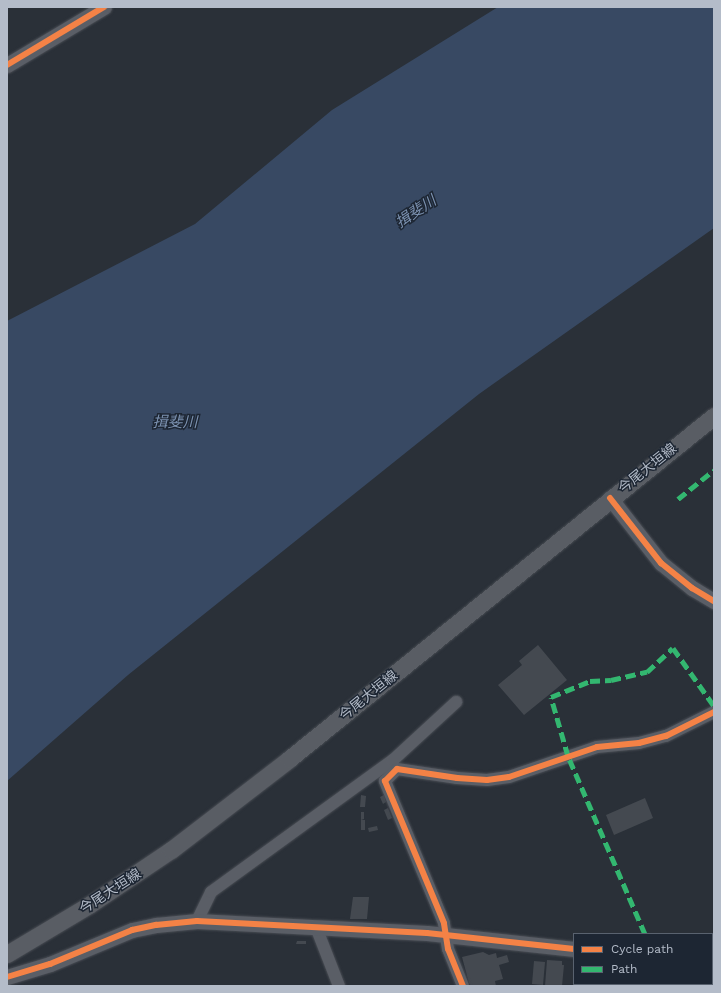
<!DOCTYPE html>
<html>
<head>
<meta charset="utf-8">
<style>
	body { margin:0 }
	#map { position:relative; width:721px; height:993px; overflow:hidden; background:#2a3038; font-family:"Work Sans","Noto Sans JP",sans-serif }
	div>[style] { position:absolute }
	.water>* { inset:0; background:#384963 }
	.building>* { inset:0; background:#444950 }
	.roads { filter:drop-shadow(0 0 1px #484c53) drop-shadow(0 0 1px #484c53) }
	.minor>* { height:12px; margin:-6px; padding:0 6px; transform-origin:6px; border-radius:6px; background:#5a5e66 }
	.tertiary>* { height:15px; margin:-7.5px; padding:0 7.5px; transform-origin:7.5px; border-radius:7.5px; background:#5a5e66 }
	.secondary>* { height:17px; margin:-8.5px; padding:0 8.5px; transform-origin:8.5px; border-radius:8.5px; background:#595d64 }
	.quiet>* { height:5px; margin-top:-2.5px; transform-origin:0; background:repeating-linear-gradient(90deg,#33b770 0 10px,transparent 0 15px) }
	.cycleway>* { height:6px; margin:-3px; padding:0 3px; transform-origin:3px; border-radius:3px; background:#f48246 }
	span { translate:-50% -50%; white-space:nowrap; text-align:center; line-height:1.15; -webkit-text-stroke:3px #1d2633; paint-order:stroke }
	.street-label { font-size:14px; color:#b4bcc9 }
	.water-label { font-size:15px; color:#7c92b1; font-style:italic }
	.frame { position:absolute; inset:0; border:8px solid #b4bcc9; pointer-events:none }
	.legend { position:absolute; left:573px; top:933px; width:140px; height:52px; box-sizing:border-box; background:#1d2633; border:1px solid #59626f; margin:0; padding:5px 7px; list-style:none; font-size:12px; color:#b4bcc9 }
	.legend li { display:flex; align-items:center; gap:8px; height:20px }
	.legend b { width:20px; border:1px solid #59626f }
</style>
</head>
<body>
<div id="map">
	<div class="water">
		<div style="clip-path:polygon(498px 7px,714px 7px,714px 228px,479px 394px,128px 675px,7px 781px,7px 321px,195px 224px,332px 110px)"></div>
	</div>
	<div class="building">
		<div style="clip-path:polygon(538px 645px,567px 680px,524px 715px,498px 685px,522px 665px,519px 661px)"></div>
		<div style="clip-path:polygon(361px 795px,366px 796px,365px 807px,360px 807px)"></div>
		<div style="clip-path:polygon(384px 795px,386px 802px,383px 804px,380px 797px)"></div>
		<div style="clip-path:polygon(645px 798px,653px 818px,614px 835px,606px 815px)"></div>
		<div style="clip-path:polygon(388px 808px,392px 818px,388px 820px,384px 810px)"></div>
		<div style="clip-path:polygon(361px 812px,364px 812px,364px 819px,361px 820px)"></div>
		<div style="clip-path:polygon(361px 820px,365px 820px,365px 830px,361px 830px)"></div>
		<div style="clip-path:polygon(377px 826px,378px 830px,369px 832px,368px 828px)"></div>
		<div style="clip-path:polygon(353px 897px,369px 897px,367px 919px,350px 919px)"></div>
		<div style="clip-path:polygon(297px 941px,306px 941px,306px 944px,296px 944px)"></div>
		<div style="clip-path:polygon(483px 952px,489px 955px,496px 953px,497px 958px,507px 955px,509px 962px,499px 965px,503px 979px,495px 981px,496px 986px,471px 986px,469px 983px,462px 957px)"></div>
		<div style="clip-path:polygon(547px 960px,562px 961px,562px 965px,564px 965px,562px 986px,545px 986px)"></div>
		<div style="clip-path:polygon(534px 961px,545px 962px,543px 985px,532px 984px)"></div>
		<div style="clip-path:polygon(665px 984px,683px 984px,683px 986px,665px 986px)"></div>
	</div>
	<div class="roads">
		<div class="minor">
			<div style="left:197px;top:921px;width:32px;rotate:-64deg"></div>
			<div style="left:211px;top:892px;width:225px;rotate:-36deg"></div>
			<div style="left:393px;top:760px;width:86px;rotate:-42.6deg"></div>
			<div style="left:316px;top:927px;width:63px;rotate:68.7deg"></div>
			<div style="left:463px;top:986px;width:40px;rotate:-112deg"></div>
			<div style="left:448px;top:949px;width:26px;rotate:-99deg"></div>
			<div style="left:444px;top:923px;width:154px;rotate:-112.6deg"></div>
			<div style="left:385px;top:781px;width:17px;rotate:-45deg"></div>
			<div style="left:397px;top:769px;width:61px;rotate:8.5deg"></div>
			<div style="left:457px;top:778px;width:30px;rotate:4deg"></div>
			<div style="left:487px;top:780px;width:22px;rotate:-8deg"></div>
			<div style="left:509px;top:777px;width:93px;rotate:-18.8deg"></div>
			<div style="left:597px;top:747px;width:42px;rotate:-5.4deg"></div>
			<div style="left:639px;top:743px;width:28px;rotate:-15deg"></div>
			<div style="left:666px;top:736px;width:54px;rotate:-26.6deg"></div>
			<div style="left:661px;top:986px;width:2px;rotate:-90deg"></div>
		</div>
		<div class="tertiary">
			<div style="left:7px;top:65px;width:113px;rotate:-30.9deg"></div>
			<div style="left:610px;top:498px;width:83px;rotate:51.9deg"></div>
			<div style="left:661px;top:563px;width:40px;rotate:39deg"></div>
			<div style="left:692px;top:588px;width:26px;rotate:31deg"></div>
			<div style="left:712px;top:955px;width:2px"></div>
			<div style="left:7px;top:977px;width:45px;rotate:-16.8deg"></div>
			<div style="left:50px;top:964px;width:89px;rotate:-22.5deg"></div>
			<div style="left:132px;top:930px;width:25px;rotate:-12deg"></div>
			<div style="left:156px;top:925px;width:41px;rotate:-5.6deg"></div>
			<div style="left:197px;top:921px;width:230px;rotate:3deg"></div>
			<div style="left:427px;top:933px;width:148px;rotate:6.2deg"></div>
		</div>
		<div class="secondary">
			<div style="left:7px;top:954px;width:96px;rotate:-30.9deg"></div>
			<div style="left:89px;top:905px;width:99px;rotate:-33.9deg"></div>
			<div style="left:171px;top:850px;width:149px;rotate:-37.6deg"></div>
			<div style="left:289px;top:759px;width:546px;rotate:-38.91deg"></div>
		</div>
	</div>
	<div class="quiet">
		<div style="left:678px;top:499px;width:46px;rotate:-38.9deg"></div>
		<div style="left:645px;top:934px;width:194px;rotate:-113.4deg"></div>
		<div style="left:568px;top:756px;width:61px;rotate:-106.1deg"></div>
		<div style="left:551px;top:697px;width:42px;rotate:-22.3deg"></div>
		<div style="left:590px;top:681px;width:21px;rotate:-3deg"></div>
		<div style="left:611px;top:680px;width:37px;rotate:-13deg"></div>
		<div style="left:647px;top:672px;width:35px;rotate:-43deg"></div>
		<div style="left:673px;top:648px;width:71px;rotate:54.7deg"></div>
	</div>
	<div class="cycleway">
		<div style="left:7px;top:65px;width:113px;rotate:-30.9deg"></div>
		<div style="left:610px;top:498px;width:83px;rotate:51.9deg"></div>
		<div style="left:661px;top:563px;width:40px;rotate:39deg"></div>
		<div style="left:692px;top:588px;width:26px;rotate:31deg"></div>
		<div style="left:7px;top:977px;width:45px;rotate:-16.8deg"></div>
		<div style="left:50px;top:964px;width:89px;rotate:-22.5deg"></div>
		<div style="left:132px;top:930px;width:25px;rotate:-12deg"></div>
		<div style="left:156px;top:925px;width:41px;rotate:-5.6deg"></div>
		<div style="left:197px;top:921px;width:230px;rotate:3deg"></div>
		<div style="left:427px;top:933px;width:148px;rotate:6.2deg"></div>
		<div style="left:463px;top:986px;width:40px;rotate:-112deg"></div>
		<div style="left:448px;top:949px;width:26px;rotate:-99deg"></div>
		<div style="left:444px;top:923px;width:154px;rotate:-112.6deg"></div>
		<div style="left:385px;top:781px;width:17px;rotate:-45deg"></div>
		<div style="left:397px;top:769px;width:61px;rotate:8.5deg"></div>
		<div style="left:457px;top:778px;width:30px;rotate:4deg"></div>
		<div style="left:487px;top:780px;width:22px;rotate:-8deg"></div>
		<div style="left:509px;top:777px;width:93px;rotate:-18.8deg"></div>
		<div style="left:597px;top:747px;width:42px;rotate:-5.4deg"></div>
		<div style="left:639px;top:743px;width:28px;rotate:-15deg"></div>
		<div style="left:666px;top:736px;width:54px;rotate:-26.6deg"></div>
	</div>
	<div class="street-label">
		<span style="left:647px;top:468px;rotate:-39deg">今尾大垣線</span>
		<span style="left:368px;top:695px;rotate:-39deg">今尾大垣線</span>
		<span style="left:110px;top:891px;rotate:-33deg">今尾大垣線</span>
	</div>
	<div class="water-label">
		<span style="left:416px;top:212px;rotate:-34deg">揖斐川</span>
		<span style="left:175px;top:423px">揖斐川</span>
	</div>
	<div class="frame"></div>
	<ul class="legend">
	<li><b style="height:5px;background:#f48246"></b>Cycle path</li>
	<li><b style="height:5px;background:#33b770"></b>Path</li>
	</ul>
</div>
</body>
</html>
